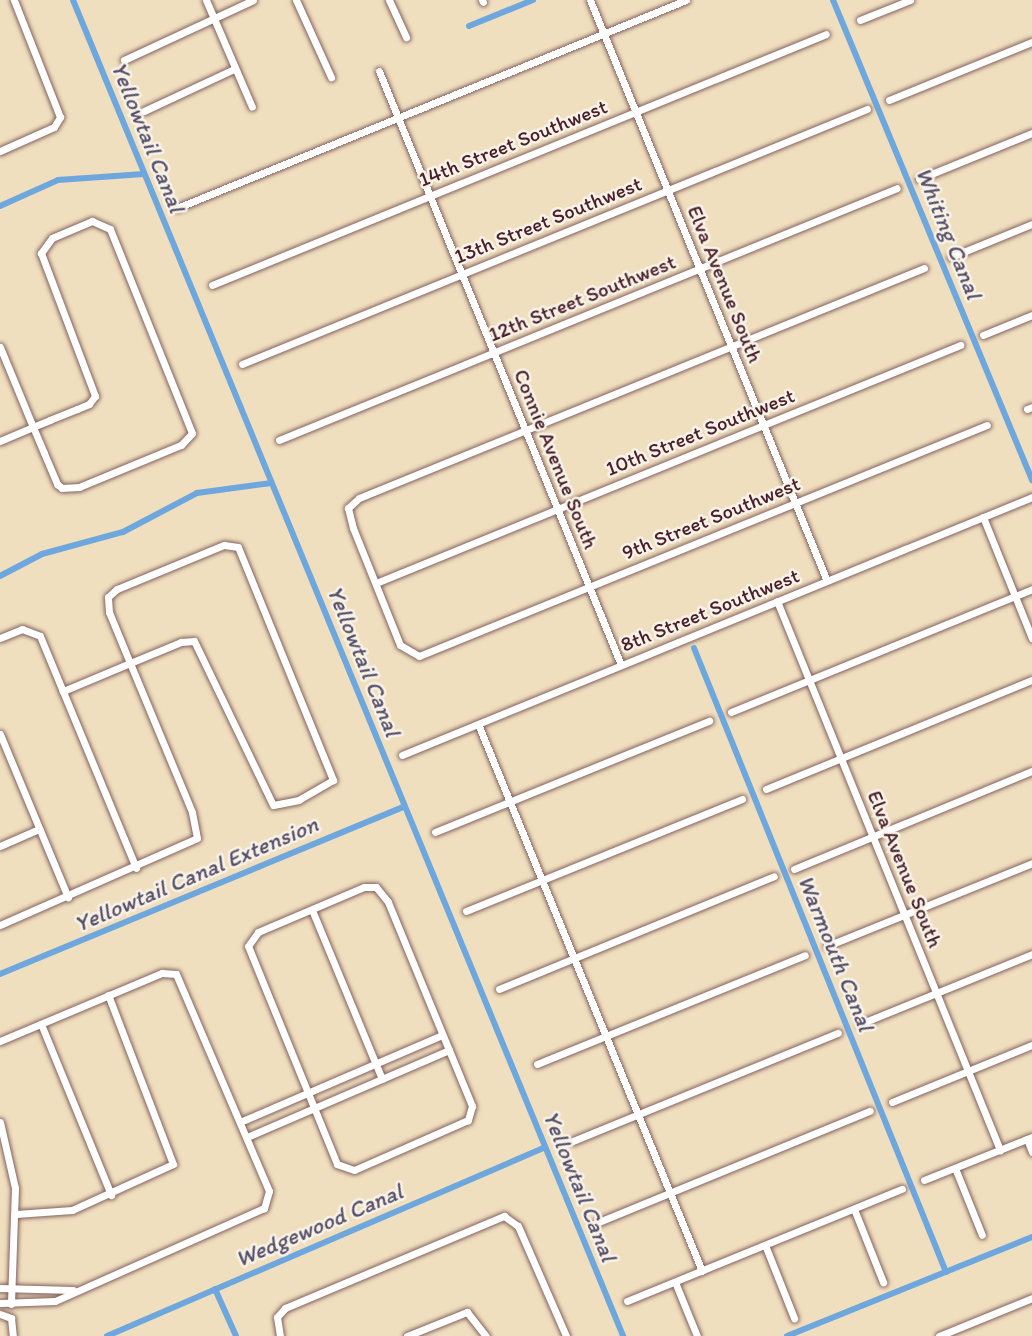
<!DOCTYPE html>
<html>
<head>
<meta charset="utf-8">
<style>
	body { margin:0 }
	#map { position:relative; width:1032px; height:1336px; overflow:hidden; background:#f0dfbf; font-family:Itim,sans-serif }
	div>[style] { position:absolute }
	.canal>* { height:6px; margin:-3px; padding:0 3px; transform-origin:3px; border-radius:3px; background:#6ea7dd }
	.roads { filter:drop-shadow(0 0 2px #84625f) drop-shadow(0 0 2px #84625f) }
	.minor>* { height:7px; margin:-3.5px; padding:0 3.5px; transform-origin:3.5px; border-radius:3.5px; background:#fff }
	span { translate:-50% -50%; white-space:nowrap; text-align:center; line-height:1.15; -webkit-text-stroke:5px #f7f3e8; paint-order:stroke }
	.street-label { font-size:21px; color:#4a1f2b }
	.water-label { font-size:23px; color:#574f69; font-style:italic }
</style>
</head>
<body>
<div id="map">
	<div class="canal">
		<div style="left:73px;top:0;width:1445px;rotate:67.62deg"></div>
		<div style="left:833px;top:0;width:520px;rotate:67.48deg"></div>
		<div style="left:469px;top:26px;width:69px;rotate:-22.1deg"></div>
		<div style="left:0;top:206px;width:64px;rotate:-24.1deg"></div>
		<div style="left:58px;top:180px;width:86px;rotate:-4deg"></div>
		<div style="left:0;top:576px;width:47px;rotate:-27.6deg"></div>
		<div style="left:42px;top:554px;width:84px;rotate:-15.2deg"></div>
		<div style="left:123px;top:532px;width:84px;rotate:-27.8deg"></div>
		<div style="left:197px;top:493px;width:75px;rotate:-7.7deg"></div>
		<div style="left:694px;top:648px;width:673px;rotate:68.01deg"></div>
		<div style="left:0;top:974px;width:438px;rotate:-22.5deg"></div>
		<div style="left:215px;top:1289px;width:51px;rotate:65.9deg"></div>
		<div style="left:107px;top:1336px;width:477px;rotate:-23.3deg"></div>
		<div style="left:787px;top:1336px;width:264px;rotate:-22deg"></div>
	</div>
	<div class="roads">
		<div class="minor">
			<div style="left:206px;top:0;width:116px;rotate:66.7deg"></div>
			<div style="left:296px;top:0;width:85px;rotate:65.6deg"></div>
			<div style="left:389px;top:0;width:41px;rotate:65.3deg"></div>
			<div style="left:482px;top:0;width:2px;rotate:63deg"></div>
			<div style="left:590px;top:0;width:627px;rotate:67.81deg"></div>
			<div style="left:860px;top:20px;width:54px;rotate:-21.8deg"></div>
			<div style="left:124px;top:60px;width:142px;rotate:-24.9deg"></div>
			<div style="left:379px;top:71px;width:641px;rotate:67.83deg"></div>
			<div style="left:889px;top:100px;width:154px;rotate:-22.1deg"></div>
			<div style="left:144px;top:111px;width:99px;rotate:-25deg"></div>
			<div style="left:0;top:151px;width:59px;rotate:-24deg"></div>
			<div style="left:54px;top:127px;width:12px;rotate:-59deg"></div>
			<div style="left:60px;top:117px;width:126px;rotate:-111.5deg"></div>
			<div style="left:919px;top:179px;width:122px;rotate:-22.2deg"></div>
			<div style="left:177px;top:208px;width:550px;rotate:-22.23deg"></div>
			<div style="left:951px;top:257px;width:87px;rotate:-22.2deg"></div>
			<div style="left:924px;top:268px;width:610px;rotate:157.85deg"></div>
			<div style="left:359px;top:498px;width:15px;rotate:138deg"></div>
			<div style="left:348px;top:508px;width:21px;rotate:76deg"></div>
			<div style="left:353px;top:528px;width:126px;rotate:68.1deg"></div>
			<div style="left:400px;top:645px;width:22px;rotate:30deg"></div>
			<div style="left:419px;top:656px;width:613px;rotate:-22.13deg"></div>
			<div style="left:212px;top:285px;width:663px;rotate:-22.23deg"></div>
			<div style="left:983px;top:335px;width:53px;rotate:-22.2deg"></div>
			<div style="left:0;top:347px;width:87px;rotate:67.6deg"></div>
			<div style="left:33px;top:427px;width:28px;rotate:67deg"></div>
			<div style="left:44px;top:453px;width:34px;rotate:67deg"></div>
			<div style="left:57px;top:484px;width:6px;rotate:39deg"></div>
			<div style="left:62px;top:488px;width:17px;rotate:-3deg"></div>
			<div style="left:79px;top:487px;width:110px;rotate:-22.4deg"></div>
			<div style="left:181px;top:445px;width:16px;rotate:-47deg"></div>
			<div style="left:192px;top:433px;width:220px;rotate:-111.9deg"></div>
			<div style="left:110px;top:229px;width:20px;rotate:-156deg"></div>
			<div style="left:92px;top:221px;width:43px;rotate:157deg"></div>
			<div style="left:52px;top:238px;width:19px;rotate:126deg"></div>
			<div style="left:41px;top:253px;width:153px;rotate:69.3deg"></div>
			<div style="left:95px;top:396px;width:10px;rotate:127deg"></div>
			<div style="left:89px;top:404px;width:13px;rotate:157deg"></div>
			<div style="left:77px;top:409px;width:29px;rotate:158deg"></div>
			<div style="left:50px;top:420px;width:18px;rotate:158deg"></div>
			<div style="left:33px;top:427px;width:36px;rotate:157deg"></div>
			<div style="left:242px;top:364px;width:675px;rotate:-22.2deg"></div>
			<div style="left:1027px;top:409px;width:5px;rotate:-22deg"></div>
			<div style="left:279px;top:440px;width:667px;rotate:-22.18deg"></div>
			<div style="left:983px;top:517px;width:131px;rotate:68deg"></div>
			<div style="left:376px;top:583px;width:631px;rotate:-22.17deg"></div>
			<div style="left:777px;top:601px;width:593px;rotate:67.89deg"></div>
			<div style="left:0;top:638px;width:24px;rotate:-22deg"></div>
			<div style="left:22px;top:629px;width:19px;rotate:21deg"></div>
			<div style="left:40px;top:636px;width:251px;rotate:67.5deg"></div>
			<div style="left:731px;top:712px;width:325px;rotate:-22.2deg"></div>
			<div style="left:478px;top:724px;width:591px;rotate:67.73deg"></div>
			<div style="left:0;top:734px;width:177px;rotate:67.4deg"></div>
			<div style="left:402px;top:755px;width:681px;rotate:-22.27deg"></div>
			<div style="left:766px;top:789px;width:287px;rotate:-22.3deg"></div>
			<div style="left:435px;top:832px;width:296px;rotate:-22.1deg"></div>
			<div style="left:0;top:846px;width:43px;rotate:-23.6deg"></div>
			<div style="left:794px;top:869px;width:257px;rotate:-22.4deg"></div>
			<div style="left:364px;top:887px;width:12px"></div>
			<div style="left:376px;top:887px;width:19px;rotate:51deg"></div>
			<div style="left:388px;top:902px;width:221px;rotate:67.6deg"></div>
			<div style="left:472px;top:1106px;width:15px;rotate:106deg"></div>
			<div style="left:468px;top:1120px;width:124px;rotate:156.3deg"></div>
			<div style="left:354px;top:1170px;width:18px;rotate:-161deg"></div>
			<div style="left:337px;top:1164px;width:235px;rotate:-112.2deg"></div>
			<div style="left:248px;top:946px;width:17px;rotate:-54deg"></div>
			<div style="left:258px;top:932px;width:115px;rotate:-23deg"></div>
			<div style="left:312px;top:910px;width:183px;rotate:67.5deg"></div>
			<div style="left:466px;top:911px;width:298px;rotate:-22.1deg"></div>
			<div style="left:0;top:925px;width:215px;rotate:-23.8deg"></div>
			<div style="left:197px;top:838px;width:26px;rotate:-101deg"></div>
			<div style="left:192px;top:812px;width:161px;rotate:-112.6deg"></div>
			<div style="left:130px;top:663px;width:55px;rotate:-112.4deg"></div>
			<div style="left:109px;top:612px;width:15px;rotate:-94deg"></div>
			<div style="left:108px;top:597px;width:12px;rotate:-42deg"></div>
			<div style="left:117px;top:589px;width:116px;rotate:-22.4deg"></div>
			<div style="left:224px;top:545px;width:14px;rotate:8deg"></div>
			<div style="left:238px;top:547px;width:252px;rotate:67.8deg"></div>
			<div style="left:333px;top:780px;width:39px;rotate:150deg"></div>
			<div style="left:299px;top:800px;width:26px;rotate:169deg"></div>
			<div style="left:273px;top:805px;width:182px;rotate:-115.7deg"></div>
			<div style="left:194px;top:641px;width:13px;rotate:176deg"></div>
			<div style="left:181px;top:642px;width:55px;rotate:157.6deg"></div>
			<div style="left:130px;top:663px;width:73px;rotate:157.3deg"></div>
			<div style="left:827px;top:946px;width:221px;rotate:-22deg"></div>
			<div style="left:499px;top:989px;width:297px;rotate:-22.3deg"></div>
			<div style="left:41px;top:1024px;width:185px;rotate:67.7deg"></div>
			<div style="left:860px;top:1024px;width:186px;rotate:-22.1deg"></div>
			<div style="left:0;top:1041px;width:176px;rotate:-22.8deg"></div>
			<div style="left:162px;top:973px;width:14px;rotate:4deg"></div>
			<div style="left:176px;top:974px;width:236px;rotate:66.8deg"></div>
			<div style="left:269px;top:1191px;width:18px;rotate:106deg"></div>
			<div style="left:264px;top:1208px;width:229px;rotate:156deg"></div>
			<div style="left:55px;top:1301px;width:55px;rotate:177.9deg"></div>
			<div style="left:537px;top:1064px;width:289px;rotate:-22.1deg"></div>
			<div style="left:892px;top:1102px;width:151px;rotate:-22.2deg"></div>
			<div style="left:0;top:1122px;width:68px;rotate:77.2deg"></div>
			<div style="left:15px;top:1188px;width:116px;rotate:92deg"></div>
			<div style="left:240px;top:1122px;width:220px;rotate:-23.3deg"></div>
			<div style="left:247px;top:1137px;width:220px;rotate:-23.3deg"></div>
			<div style="left:1027px;top:1139px;width:14px;rotate:69deg"></div>
			<div style="left:573px;top:1141px;width:286px;rotate:-22.2deg"></div>
			<div style="left:955px;top:1168px;width:72px;rotate:68.1deg"></div>
			<div style="left:924px;top:1180px;width:116px;rotate:-21.7deg"></div>
			<div style="left:854px;top:1209px;width:79px;rotate:68.3deg"></div>
			<div style="left:16px;top:1214px;width:56px;rotate:-4.1deg"></div>
			<div style="left:72px;top:1210px;width:111px;rotate:-24.5deg"></div>
			<div style="left:173px;top:1164px;width:181px;rotate:-111deg"></div>
			<div style="left:594px;top:1224px;width:298px;rotate:-22.3deg"></div>
			<div style="left:765px;top:1245px;width:79px;rotate:68.3deg"></div>
			<div style="left:675px;top:1282px;width:58px;rotate:67.8deg"></div>
			<div style="left:0;top:1288px;width:73px;rotate:1.6deg"></div>
			<div style="left:627px;top:1301px;width:297px;rotate:-22.2deg"></div>
			<div style="left:0;top:1314px;width:12px;rotate:20deg"></div>
			<div style="left:11px;top:1318px;width:18px;rotate:84deg"></div>
			<div style="left:280px;top:1336px;width:19px;rotate:-99deg"></div>
			<div style="left:277px;top:1317px;width:12px;rotate:-48deg"></div>
			<div style="left:285px;top:1308px;width:238px;rotate:-22.8deg"></div>
			<div style="left:504px;top:1216px;width:17px;rotate:36deg"></div>
			<div style="left:518px;top:1226px;width:120px;rotate:66.4deg"></div>
			<div style="left:407px;top:1336px;width:65px;rotate:-21.8deg"></div>
			<div style="left:467px;top:1312px;width:31px;rotate:52deg"></div>
			<div style="left:939px;top:1336px;width:100px;rotate:-22.2deg"></div>
		</div>
	</div>
	<div class="street-label">
		<span style="left:513px;top:143px;rotate:-22deg">14th Street Southwest</span>
		<span style="left:548px;top:220px;rotate:-22deg">13th Street Southwest</span>
		<span style="left:725px;top:284px;rotate:68deg">Elva Avenue South</span>
		<span style="left:582px;top:298px;rotate:-22deg">12th Street Southwest</span>
		<span style="left:700px;top:432px;rotate:-22deg">10th Street Southwest</span>
		<span style="left:556px;top:459px;rotate:68deg">Connie Avenue South</span>
		<span style="left:711px;top:518px;rotate:-22deg">9th Street Southwest</span>
		<span style="left:710px;top:610px;rotate:-22deg">8th Street Southwest</span>
		<span style="left:905px;top:869px;rotate:68deg">Elva Avenue South</span>
	</div>
	<div class="water-label">
		<span style="left:148px;top:137px;rotate:68deg">Yellowtail Canal</span>
		<span style="left:949px;top:233px;rotate:68deg">Whiting Canal</span>
		<span style="left:364px;top:661px;rotate:68deg">Yellowtail Canal</span>
		<span style="left:196px;top:874px;rotate:-23deg">Yellowtail Canal Extension</span>
		<span style="left:836px;top:953px;rotate:68deg">Warmouth Canal</span>
		<span style="left:580px;top:1186px;rotate:68deg">Yellowtail Canal</span>
		<span style="left:319px;top:1225px;rotate:-23deg">Wedgewood Canal</span>
	</div>
</div>
</body>
</html>
